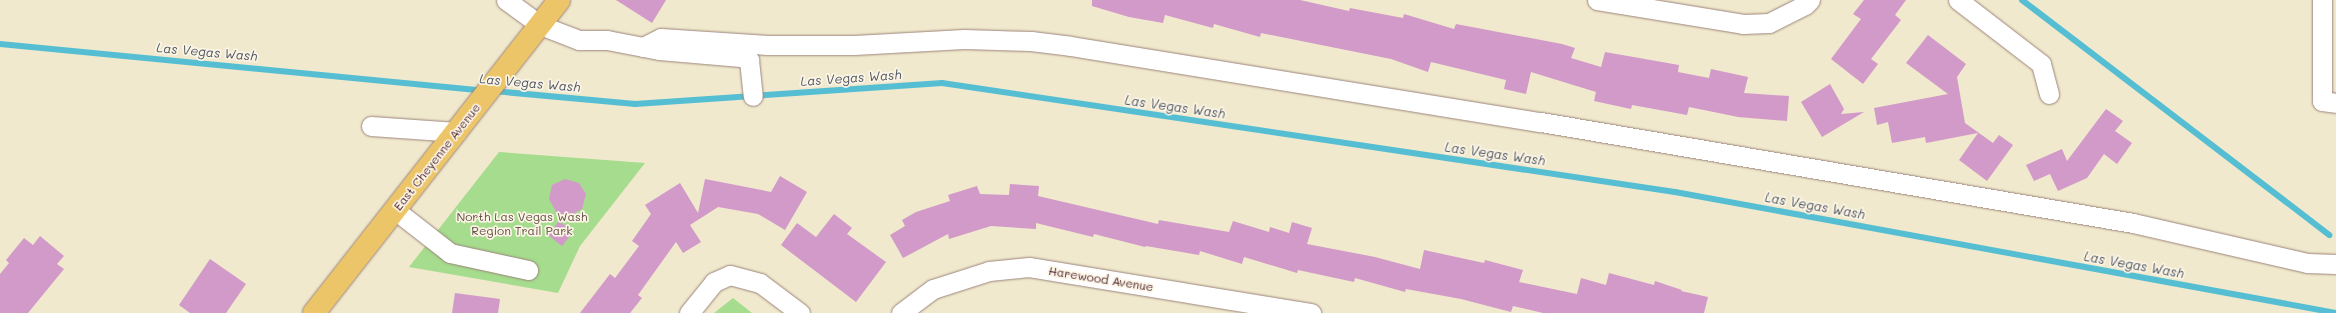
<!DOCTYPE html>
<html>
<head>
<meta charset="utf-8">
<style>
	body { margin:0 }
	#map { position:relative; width:2336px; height:313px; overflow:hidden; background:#f0e9cd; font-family:Mali,sans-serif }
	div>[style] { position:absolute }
	.green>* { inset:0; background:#a5dc8d }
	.stream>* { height:6px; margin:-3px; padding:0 3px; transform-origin:3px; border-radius:3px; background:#55bed2 }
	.building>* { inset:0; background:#d19ac8 }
	.roads { filter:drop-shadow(0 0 1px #9d847c) drop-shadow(0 0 1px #9d847c) }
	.minor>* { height:19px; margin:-9.5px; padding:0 9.5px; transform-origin:9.5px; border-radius:9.5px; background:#fff }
	.major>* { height:22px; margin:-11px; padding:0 11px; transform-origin:11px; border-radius:11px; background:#edc569 }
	span { translate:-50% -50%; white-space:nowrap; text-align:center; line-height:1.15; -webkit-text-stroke:3.5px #fcf5e5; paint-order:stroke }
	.street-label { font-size:12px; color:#4a1f2b }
	.park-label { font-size:12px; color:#614e44 }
	.water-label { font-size:13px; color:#4e5765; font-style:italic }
</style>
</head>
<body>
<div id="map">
	<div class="green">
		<div style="clip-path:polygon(499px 152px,645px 163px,580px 246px,558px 293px,409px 267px)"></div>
		<div style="clip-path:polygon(733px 298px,752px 313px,714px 313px)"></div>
	</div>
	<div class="stream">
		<div style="left:2022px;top:0;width:387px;rotate:37.4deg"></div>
		<div style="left:0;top:44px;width:484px;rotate:5.5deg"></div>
		<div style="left:493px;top:91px;width:143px;rotate:5.2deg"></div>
		<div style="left:635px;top:104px;width:308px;rotate:-3.9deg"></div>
		<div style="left:942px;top:83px;width:741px;rotate:8.46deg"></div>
		<div style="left:1675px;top:192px;width:672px;rotate:10.37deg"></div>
	</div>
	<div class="building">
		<div style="clip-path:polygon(616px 0,666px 0,652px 23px)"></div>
		<div style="clip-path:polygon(1092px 0,1300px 0,1349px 11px,1350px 8px,1403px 18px,1404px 14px,1454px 29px,1456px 24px,1562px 44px,1575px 48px,1571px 58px,1601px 67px,1605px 52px,1679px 65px,1678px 72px,1709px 78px,1711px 69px,1748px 77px,1744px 93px,1789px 96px,1787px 121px,1738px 117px,1689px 107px,1687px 115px,1632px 105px,1631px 109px,1594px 101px,1596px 92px,1531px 72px,1526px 94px,1504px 89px,1506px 80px,1431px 62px,1428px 72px,1391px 59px,1261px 33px,1260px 37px,1214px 24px,1213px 28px,1165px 15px,1163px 23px,1129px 17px,1092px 6px)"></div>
		<div style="clip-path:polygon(1864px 0,1906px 0,1895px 15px,1901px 20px,1871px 59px,1878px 64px,1863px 84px,1831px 59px,1861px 19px,1853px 14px)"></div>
		<div style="clip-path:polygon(1928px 35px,1966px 64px,1957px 77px,1965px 123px,1993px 143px,1999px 135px,2013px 145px,1987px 181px,1959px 160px,1978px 133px,1926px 143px,1925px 137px,1892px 143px,1888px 122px,1877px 125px,1874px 108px,1948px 94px,1906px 63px)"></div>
		<div style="clip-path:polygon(1830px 84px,1844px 109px,1841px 114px,1864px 112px,1822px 137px,1801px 102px)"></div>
		<div style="clip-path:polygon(2106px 109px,2123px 121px,2115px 131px,2132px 143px,2117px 164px,2104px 154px,2087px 178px,2058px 191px,2050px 174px,2034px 181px,2026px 165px,2062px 149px,2067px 161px)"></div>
		<div style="clip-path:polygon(780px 176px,807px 192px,785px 230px,758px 214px,718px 207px,690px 225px,701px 242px,683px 253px,676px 242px,638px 295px,642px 298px,630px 313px,580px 313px,610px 274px,615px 278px,639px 246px,632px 241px,651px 214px,645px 205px,680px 183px,698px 213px,705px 179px,771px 192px)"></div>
		<div style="clip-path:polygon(565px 179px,579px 183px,586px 194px,582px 209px,561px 221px,549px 199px,552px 185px)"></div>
		<div style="clip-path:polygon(1010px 184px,1039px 186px,1038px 196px,1158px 224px,1159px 220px,1229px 232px,1233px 221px,1269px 232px,1270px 227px,1289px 233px,1292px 222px,1312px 228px,1307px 244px,1375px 257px,1420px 269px,1424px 250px,1484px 263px,1485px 260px,1523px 270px,1519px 282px,1577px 294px,1581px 278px,1606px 285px,1609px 273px,1654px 285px,1655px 281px,1682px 290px,1681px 291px,1708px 297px,1704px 313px,1543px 313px,1513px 306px,1511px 312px,1461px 299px,1406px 289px,1405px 292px,1355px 278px,1354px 282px,1298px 270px,1297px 273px,1244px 257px,1242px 264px,1200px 251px,1199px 255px,1146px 246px,1145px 247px,1094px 234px,1093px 237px,1036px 223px,1036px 229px,991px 226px,949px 239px,948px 234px,903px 258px,890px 235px,905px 226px,902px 220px,916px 212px,950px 201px,948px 195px,977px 186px,980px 194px,1009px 195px)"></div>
		<div style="clip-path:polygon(834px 214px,852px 228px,847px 234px,886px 262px,856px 302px,781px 245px,797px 223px,816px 237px)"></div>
		<div style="clip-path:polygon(559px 221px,573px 232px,562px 246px,548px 235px)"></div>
		<div style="clip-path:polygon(40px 236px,64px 256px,57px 264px,64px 269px,28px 313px,0 313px,0 274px,9px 263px,6px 260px,24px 238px,33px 245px)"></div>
		<div style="clip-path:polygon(210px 259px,246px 284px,226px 313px,190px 313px,179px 305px)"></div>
		<div style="clip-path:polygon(455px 293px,500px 299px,498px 313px,452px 313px)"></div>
	</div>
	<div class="roads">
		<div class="minor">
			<div style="left:506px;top:0;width:42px;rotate:36.3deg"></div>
			<div style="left:540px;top:25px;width:42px;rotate:21deg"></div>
			<div style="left:579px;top:40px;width:28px"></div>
			<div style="left:607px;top:40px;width:53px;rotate:10.9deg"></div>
			<div style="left:659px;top:50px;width:82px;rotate:4.9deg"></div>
			<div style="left:741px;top:57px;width:9px;rotate:21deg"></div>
			<div style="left:749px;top:60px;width:36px;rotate:84deg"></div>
			<div style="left:1597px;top:0;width:148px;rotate:9.3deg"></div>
			<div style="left:1743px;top:24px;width:26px;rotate:-2deg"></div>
			<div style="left:1769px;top:23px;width:40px;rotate:-26.6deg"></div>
			<div style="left:1805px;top:5px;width:7px;rotate:-45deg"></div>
			<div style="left:1958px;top:0;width:105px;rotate:37.6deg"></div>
			<div style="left:2041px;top:64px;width:31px;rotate:75deg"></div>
			<div style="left:2322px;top:0;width:101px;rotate:90deg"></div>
			<div style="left:2322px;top:101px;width:14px;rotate:8deg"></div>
			<div style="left:643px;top:47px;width:20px;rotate:-27deg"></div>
			<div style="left:661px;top:38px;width:107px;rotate:3.7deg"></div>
			<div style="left:768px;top:45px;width:86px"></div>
			<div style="left:854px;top:45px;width:110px;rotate:-3.1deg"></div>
			<div style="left:964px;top:39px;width:67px;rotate:1.7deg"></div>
			<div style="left:1031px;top:41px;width:39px;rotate:7deg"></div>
			<div style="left:1070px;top:46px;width:477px;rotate:9.2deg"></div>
			<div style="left:1541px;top:122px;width:601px;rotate:9.68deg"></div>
			<div style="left:2133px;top:223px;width:179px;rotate:12.9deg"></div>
			<div style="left:2307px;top:263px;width:29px;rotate:2deg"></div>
			<div style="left:371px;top:126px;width:86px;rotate:4deg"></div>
			<div style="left:395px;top:210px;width:70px;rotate:38deg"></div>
			<div style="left:450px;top:253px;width:80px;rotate:12.3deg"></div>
			<div style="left:689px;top:313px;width:40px;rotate:-51deg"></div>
			<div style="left:714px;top:282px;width:17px;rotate:-24deg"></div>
			<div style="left:730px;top:275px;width:31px;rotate:15deg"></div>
			<div style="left:760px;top:283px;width:50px;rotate:36.9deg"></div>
			<div style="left:901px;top:313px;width:40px;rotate:-37deg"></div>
			<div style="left:933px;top:289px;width:59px;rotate:-17.8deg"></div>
			<div style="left:989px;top:271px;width:40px;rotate:-5.7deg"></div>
			<div style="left:1029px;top:267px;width:286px;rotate:9.3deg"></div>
		</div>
		<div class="major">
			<div style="left:314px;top:313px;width:397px;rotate:-51.9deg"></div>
		</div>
	</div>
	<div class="street-label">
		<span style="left:437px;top:157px;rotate:-52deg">East Cheyenne Avenue</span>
		<span style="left:1101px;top:279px;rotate:9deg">Harewood Avenue</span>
	</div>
	<div class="park-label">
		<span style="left:522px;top:224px">North Las Vegas Wash<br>Region Trail Park</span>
	</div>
	<div class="water-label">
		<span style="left:207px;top:52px;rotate:5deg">Las Vegas Wash</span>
		<span style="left:851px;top:78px;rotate:-4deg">Las Vegas Wash</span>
		<span style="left:530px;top:83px;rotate:5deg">Las Vegas Wash</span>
		<span style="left:1175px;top:107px;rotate:8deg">Las Vegas Wash</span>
		<span style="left:1495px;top:154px;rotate:8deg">Las Vegas Wash</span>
		<span style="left:1815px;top:206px;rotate:10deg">Las Vegas Wash</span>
		<span style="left:2134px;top:265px;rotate:10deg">Las Vegas Wash</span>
	</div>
</div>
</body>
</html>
